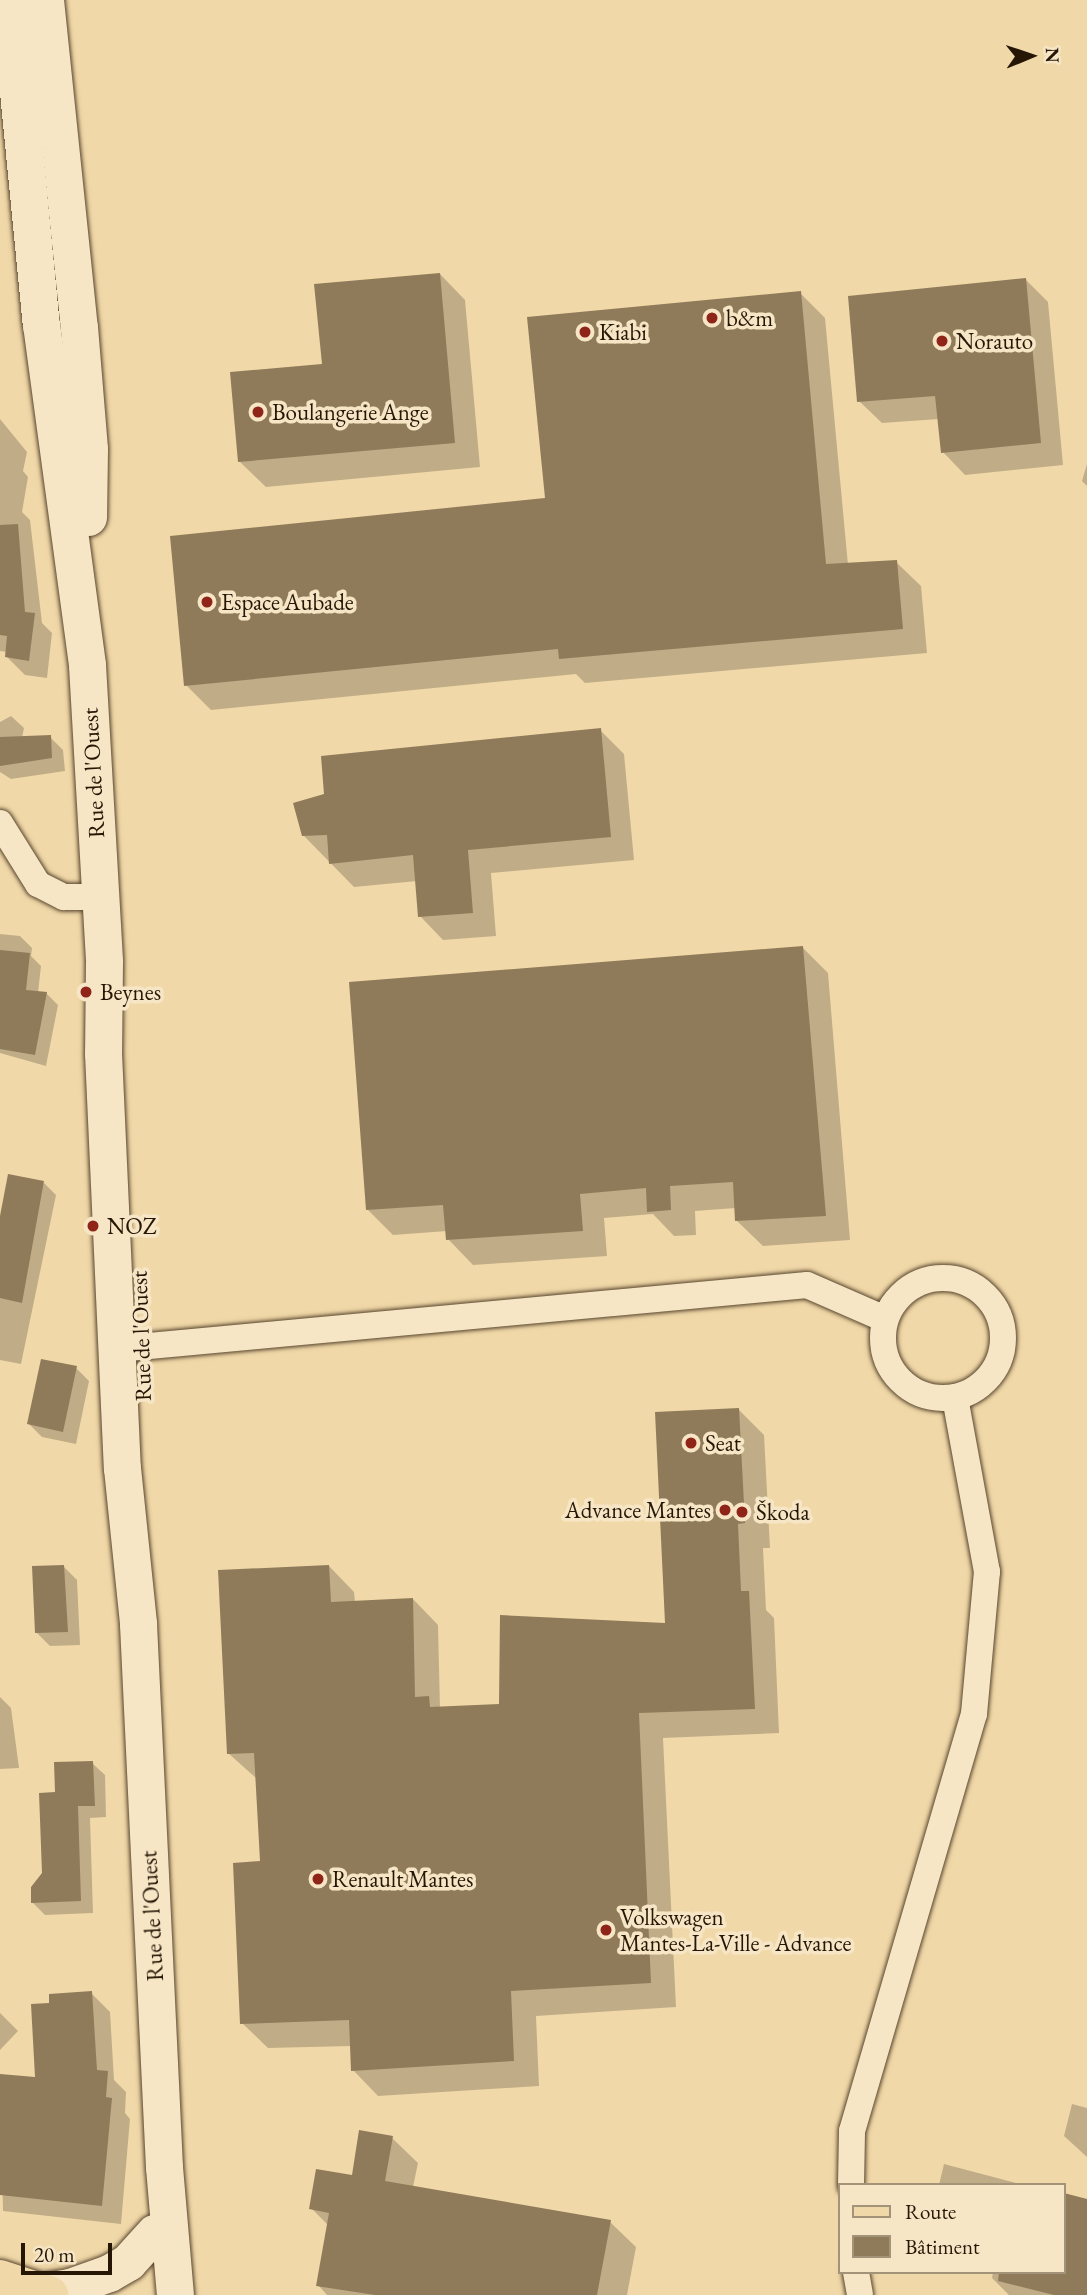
<!DOCTYPE html>
<html>
<head>
<meta charset="utf-8">
<style>
	body { margin:0 }
	#map { position:relative; width:1087px; height:2295px; overflow:hidden; background:#f1d8a8; font-family:"EB Garamond",serif }
	div>[style] { position:absolute }
	.shadow>* { inset:0; background:#0003 }
	.building>* { inset:0; background:#8f7b5a }
	.roads { filter:drop-shadow(0 0 2px #58462e) drop-shadow(0 0 2px #58462e) }
	.street>* { height:26px; margin:-13px; padding:0 13px; transform-origin:13px; border-radius:13px; background:#f6e6c6 }
	.street>.ring { margin:-13px; padding:0; box-sizing:content-box; background:none; border:26px solid #f6e6c6; border-radius:50% }
	.secondary>* { height:37px; margin:-18.5px; padding:0 18.5px; transform-origin:18.5px; border-radius:18.5px; background:#f6e6c6 }
	.primary>* { height:38px; margin:-19px; padding:0 19px; transform-origin:19px; border-radius:19px; background:#f1d8a8 }
	.dots>* { width:19px; height:19px; translate:-50% -50%; box-sizing:border-box; border:4px solid #f6e6c6; border-radius:50% }
	span { translate:-50% -50%; white-space:nowrap; text-align:center; line-height:1.15; -webkit-text-stroke:7px #f6e6c6; paint-order:stroke }
	.poi-label { font-size:23px; color:#251605 }
	.left { translate:0 -50%; text-align:left }
	.right { translate:-100% -50%; text-align:right }
	.street-label { font-size:23px; color:#251605 }
	.legend { position:absolute; left:838px; top:2183px; width:228px; height:91px; box-sizing:border-box; background:#f6e6c6; border:2px solid #a29379; margin:0; padding:9px 12px; list-style:none; font-size:21px; color:#251605 }
	.legend li { display:flex; align-items:center; gap:14px; height:35px }
	.legend b { width:35px; border:2px solid #a29379 }
	.north { position:absolute; left:996px; top:21px; width:70px; height:70px; -webkit-text-stroke:5px #f6e6c6; paint-order:stroke; rotate:88deg; font-size:19px; font-weight:700; line-height:28px; text-align:center; color:#251605 }
	.north::after { content:''; display:block; margin:auto; width:24px; height:32px; background:#251605; clip-path:polygon(50% 0,100% 100%,50% 72%,0 100%) }
	.scale { position:absolute; left:21px; top:2243px; width:91px; height:32px; box-sizing:border-box; border:4px solid #251605; border-top:0; padding-left:9px; font-size:21px; line-height:24px; white-space:nowrap; color:#251605; -webkit-text-stroke:5px #f6e6c6; paint-order:stroke }
</style>
</head>
<body>
<div id="map">
	<div class="shadow">
		<div style="clip-path:polygon(440px 274px,465px 300px,480px 467px,266px 487px,240px 462px,324px 365px)"></div>
		<div style="clip-path:polygon(1026px 280px,1048px 302px,1063px 465px,965px 475px,943px 452px,939px 419px,882px 423px,859px 401px)"></div>
		<div style="clip-path:polygon(800px 293px,825px 318px,848px 565px,896px 562px,921px 586px,927px 653px,585px 683px,576px 674px,211px 710px,186px 685px,546px 499px)"></div>
		<div style="clip-path:polygon(0 419px,27px 452px,23px 471px,28px 477px,22px 512px,30px 520px,42px 623px,52px 633px,47px 678px,25px 675px,7px 657px,7px 652px,0 651px)"></div>
		<div style="clip-path:polygon(1087px 464px,1087px 486px,1082px 481px)"></div>
		<div style="clip-path:polygon(11px 716px,24px 728px,22px 738px,50px 737px,63px 750px,65px 771px,11px 779px,0 772px,0 722px)"></div>
		<div style="clip-path:polygon(600px 730px,624px 754px,634px 860px,491px 873px,496px 936px,443px 940px,420px 916px,417px 881px,354px 887px,304px 836px)"></div>
		<div style="clip-path:polygon(0 934px,20px 936px,32px 948px,31px 956px,41px 966px,38px 993px,46px 993px,58px 1005px,46px 1066px,0 1053px)"></div>
		<div style="clip-path:polygon(802px 947px,828px 973px,850px 1240px,763px 1246px,737px 1221px,736px 1208px,695px 1211px,696px 1235px,674px 1236px,653px 1214px,604px 1218px,607px 1256px,473px 1265px,448px 1239px,447px 1231px,393px 1235px,368px 1210px)"></div>
		<div style="clip-path:polygon(44px 1183px,56px 1195px,21px 1364px,0 1360px,0 1225px)"></div>
		<div style="clip-path:polygon(76px 1368px,89px 1381px,76px 1444px,42px 1437px,29px 1424px)"></div>
		<div style="clip-path:polygon(739px 1410px,764px 1435px,770px 1548px,763px 1548px,766px 1610px,774px 1618px,779px 1733px,663px 1738px,676px 2007px,536px 2016px,539px 2086px,378px 2096px,353px 2070px,352px 2046px,268px 2048px,242px 2023px,261px 1863px,257px 1779px,228px 1753px,329px 1566px,354px 1592px,355px 1602px,413px 1599px,438px 1625px,440px 1709px,501px 1706px,667px 1625px)"></div>
		<div style="clip-path:polygon(64px 1567px,77px 1580px,80px 1645px,50px 1646px,37px 1633px)"></div>
		<div style="clip-path:polygon(0 1697px,11px 1708px,19px 1768px,0 1769px)"></div>
		<div style="clip-path:polygon(92px 1763px,105px 1775px,106px 1817px,90px 1818px,93px 1913px,45px 1915px,32px 1902px,44px 1874px,56px 1794px)"></div>
		<div style="clip-path:polygon(91px 1993px,110px 2012px,114px 2080px,126px 2092px,125px 2113px,130px 2119px,121px 2224px,3px 2211px,0 2076px,37px 2079px,51px 2004px)"></div>
		<div style="clip-path:polygon(0 2013px,18px 2031px,0 2050px)"></div>
		<div style="clip-path:polygon(1072px 2104px,1087px 2108px,1087px 2157px,1064px 2136px)"></div>
		<div style="clip-path:polygon(392px 2138px,418px 2163px,413px 2187px,610px 2222px,636px 2247px,627px 2295px,327px 2295px,318px 2285px,328px 2225px,311px 2208px,353px 2177px)"></div>
		<div style="clip-path:polygon(944px 2164px,1024px 2185px,939px 2185px)"></div>
		<div style="clip-path:polygon(1087px 2201px,1087px 2295px,1009px 2295px,992px 2278px,993px 2272px,1064px 2272px)"></div>
	</div>
	<div class="building">
		<div style="clip-path:polygon(440px 273px,455px 443px,238px 462px,230px 372px,322px 364px,314px 284px)"></div>
		<div style="clip-path:polygon(1026px 278px,1041px 443px,941px 453px,935px 396px,857px 402px,848px 296px)"></div>
		<div style="clip-path:polygon(801px 291px,826px 564px,897px 560px,903px 629px,559px 659px,558px 649px,184px 686px,170px 536px,545px 498px,527px 317px)"></div>
		<div style="clip-path:polygon(18px 524px,25px 612px,35px 613px,29px 661px,5px 657px,7px 636px,0 635px,0 525px)"></div>
		<div style="clip-path:polygon(601px 728px,611px 837px,468px 850px,473px 913px,418px 917px,413px 855px,329px 864px,327px 835px,302px 836px,293px 803px,324px 794px,321px 756px)"></div>
		<div style="clip-path:polygon(51px 735px,52px 758px,0 766px,0 737px)"></div>
		<div style="clip-path:polygon(803px 946px,826px 1216px,735px 1221px,733px 1182px,670px 1186px,671px 1210px,647px 1212px,646px 1188px,580px 1194px,583px 1231px,446px 1240px,443px 1205px,366px 1210px,349px 982px)"></div>
		<div style="clip-path:polygon(0 950px,30px 953px,26px 990px,47px 992px,35px 1055px,0 1049px)"></div>
		<div style="clip-path:polygon(8px 1174px,44px 1181px,22px 1303px,0 1298px,0 1216px)"></div>
		<div style="clip-path:polygon(41px 1359px,77px 1366px,63px 1432px,27px 1424px)"></div>
		<div style="clip-path:polygon(739px 1408px,745px 1523px,738px 1524px,741px 1591px,749px 1591px,755px 1709px,639px 1713px,651px 1983px,511px 1991px,514px 2061px,351px 2071px,349px 2020px,240px 2024px,233px 1863px,260px 1861px,254px 1753px,227px 1754px,218px 1570px,329px 1565px,331px 1602px,413px 1598px,415px 1697px,429px 1696px,430px 1707px,499px 1704px,500px 1615px,665px 1623px,655px 1412px)"></div>
		<div style="clip-path:polygon(64px 1565px,68px 1632px,35px 1633px,32px 1566px)"></div>
		<div style="clip-path:polygon(93px 1761px,95px 1806px,78px 1806px,81px 1901px,31px 1903px,31px 1887px,42px 1873px,39px 1793px,55px 1792px,54px 1762px)"></div>
		<div style="clip-path:polygon(92px 1991px,97px 2070px,108px 2071px,106px 2097px,112px 2098px,102px 2206px,0 2195px,0 2074px,35px 2077px,31px 2004px,49px 2003px,49px 1994px)"></div>
		<div style="clip-path:polygon(359px 2130px,393px 2136px,385px 2181px,611px 2220px,597px 2295px,375px 2295px,316px 2286px,329px 2213px,309px 2209px,316px 2169px,352px 2175px)"></div>
		<div style="clip-path:polygon(1064px 2193px,1087px 2199px,1087px 2295px,1054px 2295px,998px 2281px,999px 2272px,1064px 2272px)"></div>
	</div>
	<div class="roads">
		<div class="street">
			<div style="left:0;top:823px;width:72px;rotate:58.1deg"></div>
			<div style="left:38px;top:884px;width:29px;rotate:27deg"></div>
			<div style="left:64px;top:897px;width:36px"></div>
			<div class="ring" style="left:883px;top:1278px;width:94px;height:94px"></div>
			<div style="left:117px;top:1349px;width:693px;rotate:-5.3deg"></div>
			<div style="left:807px;top:1285px;width:85px;rotate:23.6deg"></div>
			<div style="left:851px;top:2185px;width:54px;rotate:-88.9deg"></div>
			<div style="left:852px;top:2131px;width:434px;rotate:-73.7deg"></div>
			<div style="left:974px;top:1714px;width:143px;rotate:-84.8deg"></div>
			<div style="left:987px;top:1572px;width:178px;rotate:-100.4deg"></div>
			<div style="left:856px;top:2272px;width:23px;rotate:80deg"></div>
		</div>
		<div class="secondary">
			<div style="left:9px;top:0;width:326px;rotate:84.4deg"></div>
			<div style="left:41px;top:324px;width:344px;rotate:82.3deg"></div>
			<div style="left:87px;top:665px;width:297px;rotate:86.7deg"></div>
			<div style="left:104px;top:962px;width:91px;rotate:90.6deg"></div>
			<div style="left:103px;top:1053px;width:415px;rotate:87.4deg"></div>
			<div style="left:122px;top:1468px;width:157px;rotate:84.1deg"></div>
			<div style="left:138px;top:1624px;width:544px;rotate:87.26deg"></div>
			<div style="left:164px;top:2167px;width:128px;rotate:85.1deg"></div>
			<div style="left:45px;top:0;width:329px;rotate:84.1deg"></div>
			<div style="left:79px;top:327px;width:122px;rotate:85.3deg"></div>
			<div style="left:89px;top:449px;width:68px;rotate:90.8deg"></div>
			<div style="left:38px;top:2292px;width:32px;rotate:-9deg"></div>
			<div style="left:70px;top:2287px;width:41px;rotate:-19.7deg"></div>
			<div style="left:109px;top:2273px;width:22px;rotate:-30deg"></div>
			<div style="left:128px;top:2262px;width:39px;rotate:-48deg"></div>
		</div>
		<div class="primary">
			<div style="left:0;top:2279px;width:52px;rotate:18.1deg"></div>
		</div>
	</div>
	<div class="dots">
		<div style="left:712px;top:318px;background:#8f2418"></div>
		<div style="left:585px;top:332px;background:#8f2418"></div>
		<div style="left:942px;top:341px;background:#8f2418"></div>
		<div style="left:258px;top:412px;background:#8f2418"></div>
		<div style="left:207px;top:602px;background:#8f2418"></div>
		<div style="left:86px;top:992px;background:#8f2418"></div>
		<div style="left:93px;top:1226px;background:#8f2418"></div>
		<div style="left:691px;top:1443px;background:#8f2418"></div>
		<div style="left:725px;top:1510px;background:#8f2418"></div>
		<div style="left:742px;top:1512px;background:#8f2418"></div>
		<div style="left:318px;top:1879px;background:#8f2418"></div>
		<div style="left:606px;top:1930px;background:#8f2418"></div>
	</div>
	<div class="poi-label">
		<span class="left" style="left:726px;top:318px">b&amp;m</span>
		<span class="left" style="left:599px;top:332px">Kiabi</span>
		<span class="left" style="left:956px;top:341px">Norauto</span>
		<span class="left" style="left:272px;top:412px">Boulangerie Ange</span>
		<span class="left" style="left:221px;top:602px">Espace Aubade</span>
		<span class="left" style="left:100px;top:992px">Beynes</span>
		<span class="left" style="left:107px;top:1226px">NOZ</span>
		<span class="left" style="left:705px;top:1443px">Seat</span>
		<span class="right" style="left:711px;top:1510px">Advance Mantes</span>
		<span class="left" style="left:756px;top:1512px">Škoda</span>
		<span class="left" style="left:332px;top:1879px">Renault Mantes</span>
		<span class="left" style="left:620px;top:1930px">Volkswagen<br>Mantes-La-Ville - Advance</span>
	</div>
	<div class="street-label">
		<span style="left:93px;top:773px;rotate:-93deg">Rue de l'Ouest</span>
		<span style="left:141px;top:1336px;rotate:-92deg">Rue de l'Ouest</span>
		<span style="left:152px;top:1916px;rotate:-93deg">Rue de l'Ouest</span>
	</div>
	<ul class="legend">
	<li><b style="height:9px;background:#f1d8a8"></b>Route</li>
	<li><b style="height:19px;background:#8f7b5a"></b>Bâtiment</li>
	</ul>
	<div class="north">N</div>
	<div class="scale">20 m</div>
</div>
</body>
</html>
